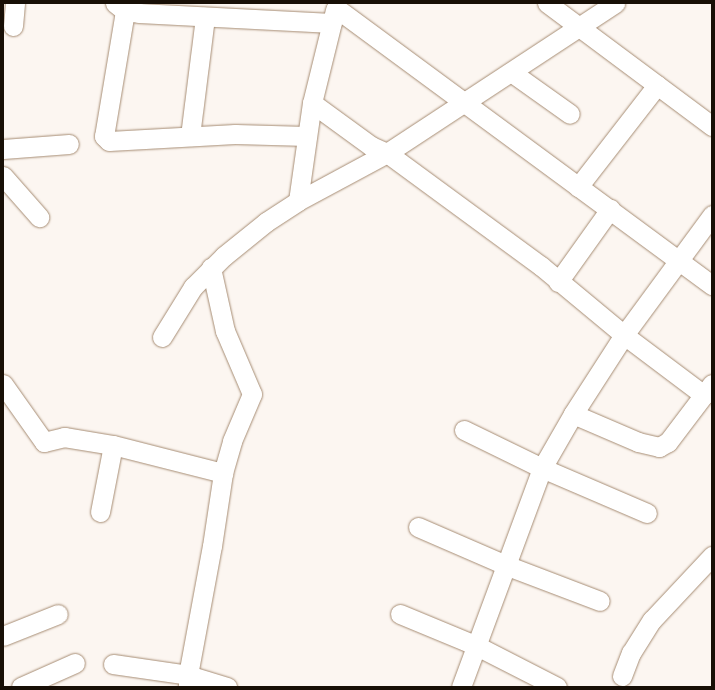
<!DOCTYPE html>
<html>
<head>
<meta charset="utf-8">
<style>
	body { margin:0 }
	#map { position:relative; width:715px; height:690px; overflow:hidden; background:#fcf6f1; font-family:Ubuntu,sans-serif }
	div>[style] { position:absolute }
	.roads { filter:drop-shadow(0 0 1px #a68c73) drop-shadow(0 0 1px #a68c73) }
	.minor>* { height:19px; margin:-9.5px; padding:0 9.5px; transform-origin:9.5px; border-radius:9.5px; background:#fff }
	span { translate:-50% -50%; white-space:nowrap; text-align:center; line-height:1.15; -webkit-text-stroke:4px #fcf6f1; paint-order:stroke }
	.frame { position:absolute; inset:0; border:4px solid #180f06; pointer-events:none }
</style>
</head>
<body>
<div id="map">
	<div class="roads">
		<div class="minor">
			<div style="left:115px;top:3px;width:13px;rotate:39deg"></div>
			<div style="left:125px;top:11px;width:14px;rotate:8deg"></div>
			<div style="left:139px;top:13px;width:193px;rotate:3deg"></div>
			<div style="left:547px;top:3px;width:206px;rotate:36.7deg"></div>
			<div style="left:336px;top:8px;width:467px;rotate:36.4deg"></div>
			<div style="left:125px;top:11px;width:127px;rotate:99.5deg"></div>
			<div style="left:104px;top:136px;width:7px;rotate:45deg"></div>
			<div style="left:109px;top:141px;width:126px;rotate:-3.2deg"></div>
			<div style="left:235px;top:134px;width:72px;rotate:1.6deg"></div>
			<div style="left:13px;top:26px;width:23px;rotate:-85deg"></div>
			<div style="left:511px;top:72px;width:72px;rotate:35.4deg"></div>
			<div style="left:312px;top:103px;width:73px;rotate:36.1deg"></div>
			<div style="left:371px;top:146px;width:17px;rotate:24deg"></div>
			<div style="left:387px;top:153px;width:191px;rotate:36.3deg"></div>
			<div style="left:541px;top:266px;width:108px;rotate:39.7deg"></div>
			<div style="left:624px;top:335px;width:100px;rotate:36.9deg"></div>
			<div style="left:190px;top:136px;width:120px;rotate:-82.8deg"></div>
			<div style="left:3px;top:149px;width:66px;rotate:-4.3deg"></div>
			<div style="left:3px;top:176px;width:55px;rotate:48.7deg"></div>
			<div style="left:578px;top:187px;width:129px;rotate:-52.2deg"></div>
			<div style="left:298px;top:201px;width:99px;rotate:-81.9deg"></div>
			<div style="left:312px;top:103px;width:96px;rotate:-76.1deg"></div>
			<div style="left:558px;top:282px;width:90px;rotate:-54.5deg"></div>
			<div style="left:162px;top:337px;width:59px;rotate:-58.2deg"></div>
			<div style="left:193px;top:287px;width:44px;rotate:-45deg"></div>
			<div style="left:224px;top:256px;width:54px;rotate:-39deg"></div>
			<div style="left:266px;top:222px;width:38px;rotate:-33deg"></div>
			<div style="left:298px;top:201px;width:101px;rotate:-28.3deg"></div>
			<div style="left:387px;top:153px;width:273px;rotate:-33.3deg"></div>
			<div style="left:3px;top:384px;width:71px;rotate:54.7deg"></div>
			<div style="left:44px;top:442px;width:21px;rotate:-14deg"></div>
			<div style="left:64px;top:437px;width:50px;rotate:9.3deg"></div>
			<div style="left:113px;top:445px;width:114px;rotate:14.3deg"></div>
			<div style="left:573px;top:414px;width:71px;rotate:23.3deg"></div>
			<div style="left:638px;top:442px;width:22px;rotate:13deg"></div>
			<div style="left:659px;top:447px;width:10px;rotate:-29deg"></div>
			<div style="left:668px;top:442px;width:73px;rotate:-52.8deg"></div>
			<div style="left:464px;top:430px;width:87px;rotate:26deg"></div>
			<div style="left:542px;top:468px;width:114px;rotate:23.2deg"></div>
			<div style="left:100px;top:512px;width:68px;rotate:-79deg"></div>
			<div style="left:418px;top:527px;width:98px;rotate:23.4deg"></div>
			<div style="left:508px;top:566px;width:98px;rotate:20.8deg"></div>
			<div style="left:400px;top:614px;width:81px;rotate:22.5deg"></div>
			<div style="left:475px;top:645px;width:92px;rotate:27.1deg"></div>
			<div style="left:3px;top:636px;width:59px;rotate:-21.8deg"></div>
			<div style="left:113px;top:664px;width:76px;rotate:8.3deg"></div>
			<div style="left:188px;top:675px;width:41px;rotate:17.1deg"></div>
			<div style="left:622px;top:676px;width:25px;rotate:-69deg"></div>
			<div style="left:631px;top:653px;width:39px;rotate:-58deg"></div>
			<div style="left:652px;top:620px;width:88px;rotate:-46.8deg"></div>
			<div style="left:21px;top:687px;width:59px;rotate:-24deg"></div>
			<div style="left:188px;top:687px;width:12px;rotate:-90deg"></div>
			<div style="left:188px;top:675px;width:131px;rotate:-79.5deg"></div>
			<div style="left:212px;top:546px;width:74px;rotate:-81.4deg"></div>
			<div style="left:223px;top:473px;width:33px;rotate:-74deg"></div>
			<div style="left:232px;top:441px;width:51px;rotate:-66.9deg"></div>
			<div style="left:252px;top:394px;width:69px;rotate:-113.2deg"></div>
			<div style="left:225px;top:331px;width:65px;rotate:-102.5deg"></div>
			<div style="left:461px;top:687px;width:233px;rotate:-69.7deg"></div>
			<div style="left:542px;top:468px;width:62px;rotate:-60.1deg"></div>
			<div style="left:573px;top:414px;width:94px;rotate:-57.2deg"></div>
			<div style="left:624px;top:335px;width:149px;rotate:-53.7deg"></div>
		</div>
	</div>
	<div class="frame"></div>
</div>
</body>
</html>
